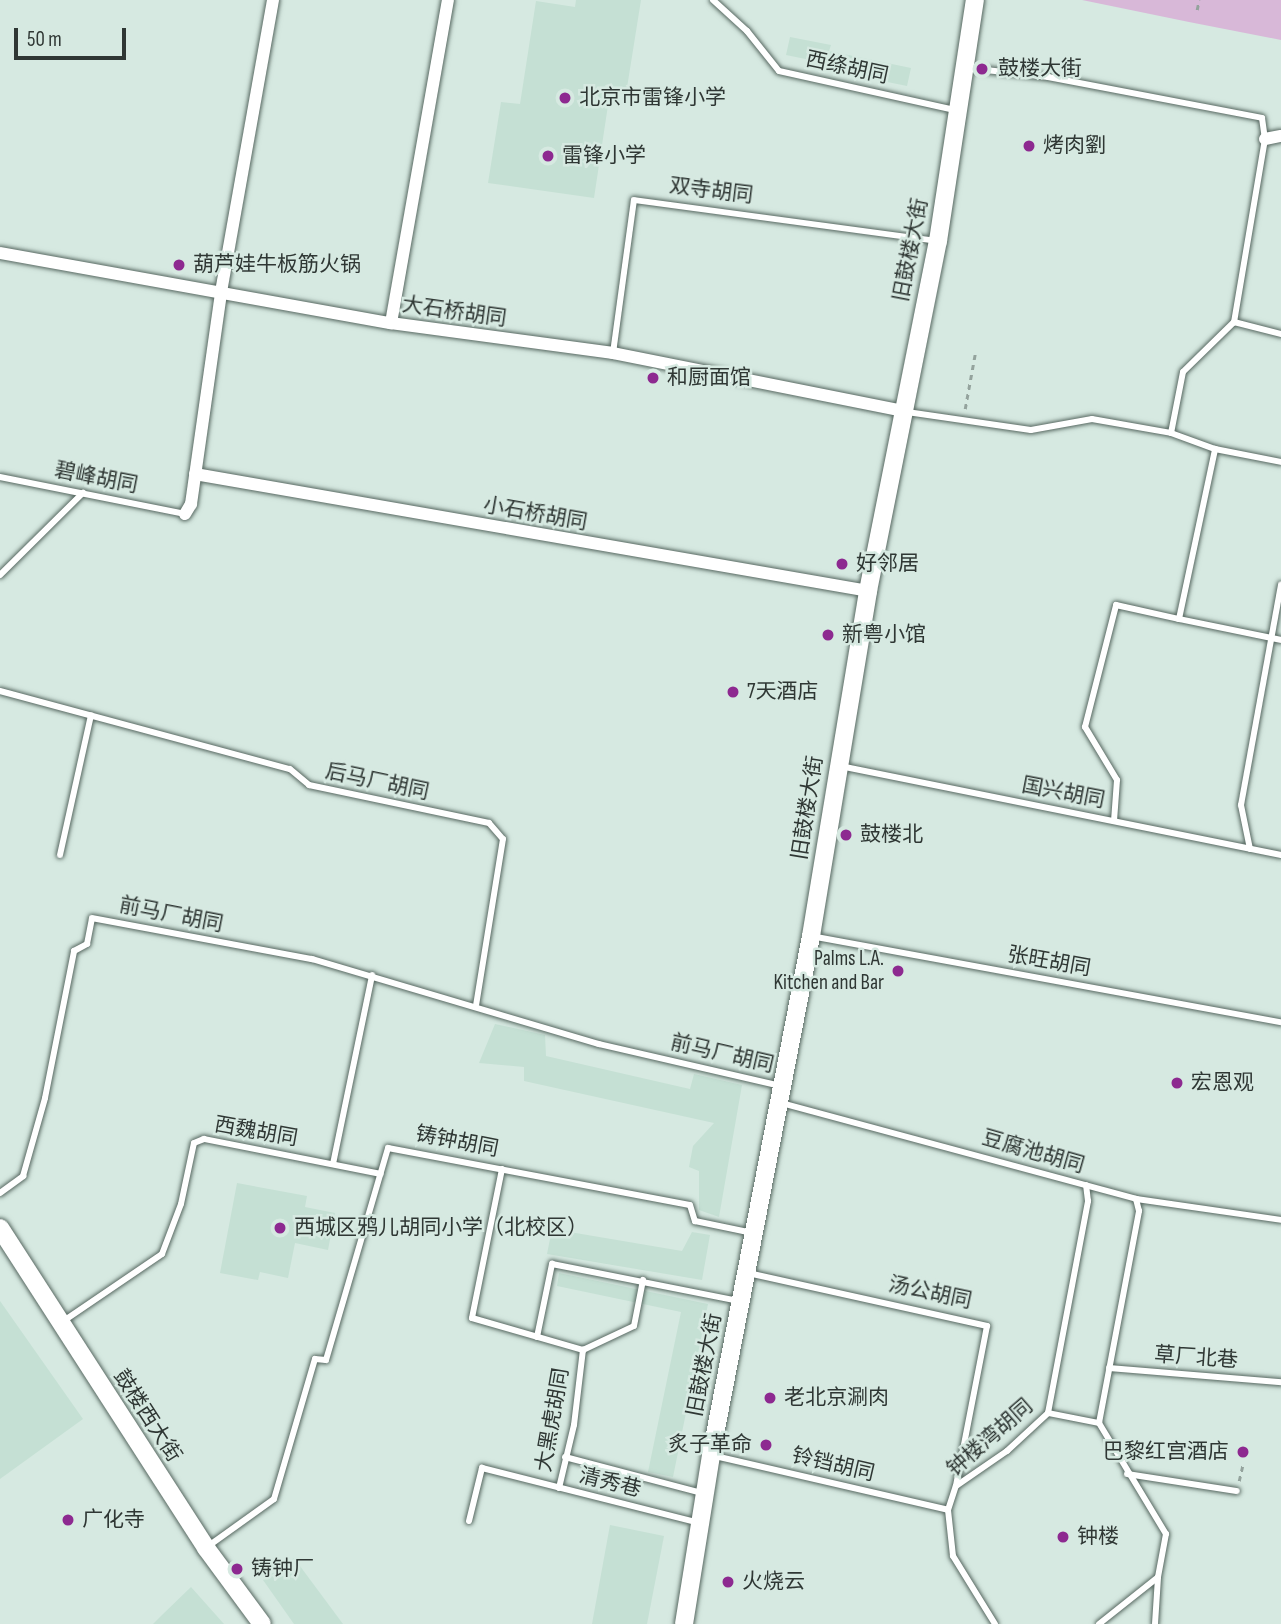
<!DOCTYPE html>
<html>
<head>
<meta charset="utf-8">
<style>
	body { margin:0 }
	#map { position:relative; width:1281px; height:1624px; overflow:hidden; background:#d6e9e1; font-family:"Sofia Sans Condensed","Noto Sans SC",sans-serif }
	div>[style] { position:absolute }
	.built>* { inset:0; background:#c5e0d4 }
	.green>* { inset:0; background:#d8b8d8 }
	.path>* { height:2.5px; margin-top:-1.25px; transform-origin:0; background:repeating-linear-gradient(90deg,#94a39d 0 5px,transparent 0 10px) }
	.roads { filter:drop-shadow(0 0 2px #576861) drop-shadow(0 0 2px #576861) }
	.service>* { height:6px; margin:-3px; padding:0 3px; transform-origin:3px; border-radius:3px; background:#fff }
	.minor>* { height:12px; margin:-6px; padding:0 6px; transform-origin:6px; border-radius:6px; background:#fff }
	.secondary>* { height:18px; margin:-9px; padding:0 9px; transform-origin:9px; border-radius:9px; background:#fff }
	.dots>* { width:19px; height:19px; translate:-50% -50%; box-sizing:border-box; border:4px solid #d6e9e1; border-radius:50% }
	span { translate:-50% -50%; white-space:nowrap; text-align:center; line-height:1.15; -webkit-text-stroke:5px #d6e9e1; paint-order:stroke }
	.street-label { font-size:21px; color:#2f3734 }
	.poi-label { font-size:21px; color:#2f3734 }
	.left { translate:0 -50%; text-align:left }
	.right { translate:-100% -50%; text-align:right }
	.scale { position:absolute; left:14px; top:28px; width:112px; height:32px; box-sizing:border-box; border:4px solid #2f3734; border-top:0; padding-left:9px; font-size:21px; line-height:24px; white-space:nowrap; color:#2f3734; -webkit-text-stroke:5px #d6e9e1; paint-order:stroke }
</style>
</head>
<body>
<div id="map">
	<div class="built">
		<div style="clip-path:polygon(576px 0,641px 0,626px 94px,610px 92px,594px 198px,488px 183px,501px 102px,520px 104px,536px 1px,575px 7px)"></div>
		<div style="clip-path:polygon(790px 37px,831px 45px,829px 51px,911px 68px,907px 86px,824px 69px,825px 63px,786px 55px)"></div>
		<div style="clip-path:polygon(495px 1024px,545px 1035px,546px 1056px,690px 1089px,694px 1074px,742px 1085px,719px 1217px,699px 1210px,699px 1171px,689px 1167px,693px 1146px,714px 1123px,524px 1081px,524px 1067px,479px 1063px)"></div>
		<div style="clip-path:polygon(237px 1183px,307px 1196px,305px 1207px,335px 1213px,328px 1250px,295px 1243px,288px 1278px,260px 1272px,258px 1280px,220px 1273px)"></div>
		<div style="clip-path:polygon(552px 1229px,682px 1251px,692px 1232px,710px 1235px,702px 1280px,547px 1254px)"></div>
		<div style="clip-path:polygon(559px 1273px,708px 1304px,673px 1477px,648px 1472px,681px 1312px,557px 1286px)"></div>
		<div style="clip-path:polygon(0 1301px,83px 1419px,0 1479px)"></div>
		<div style="clip-path:polygon(610px 1525px,664px 1536px,647px 1624px,592px 1624px)"></div>
		<div style="clip-path:polygon(294px 1558px,343px 1624px,294px 1624px,263px 1580px)"></div>
		<div style="clip-path:polygon(191px 1587px,224px 1624px,153px 1624px,162px 1615px)"></div>
	</div>
	<div class="green">
		<div style="clip-path:polygon(1082px 0,1281px 0,1281px 40px,1189px 22px)"></div>
	</div>
	<div class="path">
		<div style="left:1197px;top:10px;width:10px;rotate:-79deg"></div>
		<div style="left:965px;top:409px;width:56px;rotate:-79.7deg"></div>
		<div style="left:1239px;top:1481px;width:18px;rotate:-77deg"></div>
	</div>
	<div class="roads">
		<div class="service">
			<div style="left:713px;top:0;width:46px;rotate:42.4deg"></div>
			<div style="left:747px;top:31px;width:51px;rotate:51.3deg"></div>
			<div style="left:779px;top:71px;width:180px;rotate:12.5deg"></div>
			<div style="left:968px;top:68px;width:81px;rotate:6.4deg"></div>
			<div style="left:1048px;top:77px;width:218px;rotate:10.8deg"></div>
			<div style="left:1262px;top:118px;width:21px;rotate:82deg"></div>
			<div style="left:1265px;top:139px;width:186px;rotate:99.6deg"></div>
			<div style="left:1234px;top:322px;width:71px;rotate:135.6deg"></div>
			<div style="left:1183px;top:372px;width:62px;rotate:101.1deg"></div>
			<div style="left:1234px;top:322px;width:49px;rotate:14.3deg"></div>
			<div style="left:613px;top:353px;width:154px;rotate:-82.2deg"></div>
			<div style="left:634px;top:200px;width:306px;rotate:7.7deg"></div>
			<div style="left:907px;top:412px;width:125px;rotate:8.3deg"></div>
			<div style="left:1031px;top:430px;width:62px;rotate:-10.2deg"></div>
			<div style="left:1092px;top:419px;width:80px;rotate:10deg"></div>
			<div style="left:1171px;top:433px;width:47px;rotate:20deg"></div>
			<div style="left:1215px;top:449px;width:67px;rotate:11.1deg"></div>
			<div style="left:0;top:477px;width:189px;rotate:11.3deg"></div>
			<div style="left:0;top:575px;width:117px;rotate:-44.7deg"></div>
			<div style="left:1179px;top:619px;width:104px;rotate:11.6deg"></div>
			<div style="left:0;top:691px;width:300px;rotate:15.1deg"></div>
			<div style="left:290px;top:769px;width:25px;rotate:40deg"></div>
			<div style="left:309px;top:785px;width:184px;rotate:11.9deg"></div>
			<div style="left:489px;top:823px;width:21px;rotate:49deg"></div>
			<div style="left:503px;top:839px;width:168px;rotate:99.2deg"></div>
			<div style="left:840px;top:766px;width:450px;rotate:11.4deg"></div>
			<div style="left:1114px;top:821px;width:41px;rotate:-85.8deg"></div>
			<div style="left:1117px;top:780px;width:62px;rotate:-121.1deg"></div>
			<div style="left:1085px;top:727px;width:126px;rotate:-75.7deg"></div>
			<div style="left:1116px;top:605px;width:65px;rotate:12.5deg"></div>
			<div style="left:1179px;top:619px;width:174px;rotate:-78deg"></div>
			<div style="left:1250px;top:849px;width:45px;rotate:-101.6deg"></div>
			<div style="left:1241px;top:805px;width:224px;rotate:-79.7deg"></div>
			<div style="left:60px;top:855px;width:143px;rotate:-77.5deg"></div>
			<div style="left:811px;top:936px;width:478px;rotate:10.4deg"></div>
			<div style="left:781px;top:1103px;width:368px;rotate:15.1deg"></div>
			<div style="left:1136px;top:1199px;width:147px;rotate:8.2deg"></div>
			<div style="left:333px;top:1164px;width:193px;rotate:-78.3deg"></div>
			<div style="left:502px;top:1169px;width:152px;rotate:101.4deg"></div>
			<div style="left:472px;top:1318px;width:116px;rotate:16.1deg"></div>
			<div style="left:0;top:1193px;width:29px;rotate:-36deg"></div>
			<div style="left:23px;top:1176px;width:81px;rotate:-74.2deg"></div>
			<div style="left:45px;top:1098px;width:150px;rotate:-78.8deg"></div>
			<div style="left:74px;top:951px;width:15px;rotate:-28deg"></div>
			<div style="left:87px;top:944px;width:26px;rotate:-79deg"></div>
			<div style="left:92px;top:918px;width:224px;rotate:10.6deg"></div>
			<div style="left:312px;top:959px;width:299px;rotate:16.5deg"></div>
			<div style="left:599px;top:1044px;width:187px;rotate:13deg"></div>
			<div style="left:748px;top:1273px;width:245px;rotate:12.5deg"></div>
			<div style="left:987px;top:1326px;width:163px;rotate:101deg"></div>
			<div style="left:62px;top:1322px;width:121px;rotate:-34.2deg"></div>
			<div style="left:162px;top:1254px;width:53px;rotate:-69.2deg"></div>
			<div style="left:181px;top:1204px;width:62px;rotate:-78deg"></div>
			<div style="left:194px;top:1143px;width:11px;rotate:-22deg"></div>
			<div style="left:204px;top:1139px;width:180px;rotate:11.2deg"></div>
			<div style="left:537px;top:1337px;width:75px;rotate:-78.4deg"></div>
			<div style="left:552px;top:1264px;width:191px;rotate:11.2deg"></div>
			<div style="left:1109px;top:1368px;width:173px;rotate:4.7deg"></div>
			<div style="left:1048px;top:1413px;width:52px;rotate:11.1deg"></div>
			<div style="left:715px;top:1456px;width:239px;rotate:13deg"></div>
			<div style="left:565px;top:1457px;width:142px;rotate:14.7deg"></div>
			<div style="left:1127px;top:1474px;width:111px;rotate:8.8deg"></div>
			<div style="left:559px;top:1488px;width:65px;rotate:-76.6deg"></div>
			<div style="left:574px;top:1425px;width:76px;rotate:-83.2deg"></div>
			<div style="left:583px;top:1350px;width:56px;rotate:-25.2deg"></div>
			<div style="left:634px;top:1326px;width:47px;rotate:-78.9deg"></div>
			<div style="left:469px;top:1521px;width:55px;rotate:-76.2deg"></div>
			<div style="left:482px;top:1468px;width:224px;rotate:14.2deg"></div>
			<div style="left:207px;top:1547px;width:82px;rotate:-35.6deg"></div>
			<div style="left:274px;top:1499px;width:146px;rotate:-73.7deg"></div>
			<div style="left:315px;top:1359px;width:11px;rotate:5deg"></div>
			<div style="left:326px;top:1360px;width:221px;rotate:-73.7deg"></div>
			<div style="left:388px;top:1148px;width:307px;rotate:10.7deg"></div>
			<div style="left:690px;top:1205px;width:17px;rotate:73deg"></div>
			<div style="left:695px;top:1221px;width:59px;rotate:11.7deg"></div>
			<div style="left:995px;top:1624px;width:80px;rotate:-121.7deg"></div>
			<div style="left:953px;top:1556px;width:46px;rotate:-96.2deg"></div>
			<div style="left:948px;top:1510px;width:25px;rotate:-72deg"></div>
			<div style="left:956px;top:1486px;width:62px;rotate:-34.5deg"></div>
			<div style="left:1007px;top:1451px;width:56px;rotate:-42.8deg"></div>
			<div style="left:1048px;top:1413px;width:216px;rotate:-79.3deg"></div>
			<div style="left:1088px;top:1201px;width:16px;rotate:-97deg"></div>
			<div style="left:1099px;top:1624px;width:75px;rotate:-38.5deg"></div>
			<div style="left:1158px;top:1577px;width:44px;rotate:-79.5deg"></div>
			<div style="left:1166px;top:1534px;width:130px;rotate:-121.1deg"></div>
			<div style="left:1099px;top:1423px;width:216px;rotate:-79.3deg"></div>
			<div style="left:1139px;top:1211px;width:12px;rotate:-104deg"></div>
			<div style="left:1155px;top:1624px;width:47px;rotate:-86.3deg"></div>
		</div>
		<div class="minor">
			<div style="left:1265px;top:139px;width:16px;rotate:-11deg"></div>
			<div style="left:0;top:253px;width:397px;rotate:10.2deg"></div>
			<div style="left:391px;top:323px;width:224px;rotate:7.7deg"></div>
			<div style="left:613px;top:353px;width:296px;rotate:11.3deg"></div>
			<div style="left:391px;top:323px;width:328px;rotate:-80deg"></div>
			<div style="left:195px;top:474px;width:683px;rotate:9.86deg"></div>
			<div style="left:185px;top:514px;width:12px;rotate:-59deg"></div>
			<div style="left:191px;top:504px;width:214px;rotate:-81.9deg"></div>
			<div style="left:221px;top:292px;width:297px;rotate:-79.9deg"></div>
		</div>
		<div class="secondary">
			<div style="left:0;top:1228px;width:381px;rotate:57.2deg"></div>
			<div style="left:206px;top:1548px;width:94px;rotate:53.6deg"></div>
			<div style="left:684px;top:1624px;width:171px;rotate:-80.9deg"></div>
			<div style="left:711px;top:1455px;width:529px;rotate:-79.09deg"></div>
			<div style="left:811px;top:936px;width:350px;rotate:-80.6deg"></div>
			<div style="left:868px;top:591px;width:357px;rotate:-78.7deg"></div>
			<div style="left:938px;top:241px;width:244px;rotate:-81.3deg"></div>
		</div>
	</div>
	<div class="dots">
		<div style="left:982px;top:69px;background:#8d2990"></div>
		<div style="left:565px;top:98px;background:#8d2990"></div>
		<div style="left:1029px;top:146px;background:#8d2990"></div>
		<div style="left:548px;top:156px;background:#8d2990"></div>
		<div style="left:179px;top:265px;background:#8d2990"></div>
		<div style="left:653px;top:378px;background:#8d2990"></div>
		<div style="left:842px;top:564px;background:#8d2990"></div>
		<div style="left:828px;top:635px;background:#8d2990"></div>
		<div style="left:733px;top:692px;background:#8d2990"></div>
		<div style="left:846px;top:835px;background:#8d2990"></div>
		<div style="left:898px;top:971px;background:#8d2990"></div>
		<div style="left:1177px;top:1083px;background:#8d2990"></div>
		<div style="left:280px;top:1228px;background:#8d2990"></div>
		<div style="left:770px;top:1398px;background:#8d2990"></div>
		<div style="left:766px;top:1445px;background:#8d2990"></div>
		<div style="left:1243px;top:1452px;background:#8d2990"></div>
		<div style="left:68px;top:1520px;background:#8d2990"></div>
		<div style="left:1063px;top:1537px;background:#8d2990"></div>
		<div style="left:237px;top:1569px;background:#8d2990"></div>
		<div style="left:728px;top:1582px;background:#8d2990"></div>
	</div>
	<div class="street-label">
		<span style="left:847px;top:68px;rotate:12deg">西绦胡同</span>
		<span style="left:711px;top:191px;rotate:7deg">双寺胡同</span>
		<span style="left:911px;top:250px;rotate:-79deg">旧鼓楼大街</span>
		<span style="left:454px;top:312px;rotate:8deg">大石桥胡同</span>
		<span style="left:96px;top:478px;rotate:11deg">碧峰胡同</span>
		<span style="left:535px;top:514px;rotate:10deg">小石桥胡同</span>
		<span style="left:377px;top:782px;rotate:12deg">后马厂胡同</span>
		<span style="left:1063px;top:793px;rotate:11deg">国兴胡同</span>
		<span style="left:808px;top:808px;rotate:-81deg">旧鼓楼大街</span>
		<span style="left:171px;top:915px;rotate:11deg">前马厂胡同</span>
		<span style="left:1049px;top:962px;rotate:10deg">张旺胡同</span>
		<span style="left:722px;top:1054px;rotate:13deg">前马厂胡同</span>
		<span style="left:256px;top:1132px;rotate:10deg">西魏胡同</span>
		<span style="left:457px;top:1142px;rotate:11deg">铸钟胡同</span>
		<span style="left:1033px;top:1152px;rotate:16deg">豆腐池胡同</span>
		<span style="left:930px;top:1293px;rotate:12deg">汤公胡同</span>
		<span style="left:1196px;top:1358px;rotate:4deg">草厂北巷</span>
		<span style="left:705px;top:1365px;rotate:-79deg">旧鼓楼大街</span>
		<span style="left:147px;top:1416px;rotate:57deg">鼓楼西大街</span>
		<span style="left:553px;top:1420px;rotate:-80deg">大黑虎胡同</span>
		<span style="left:990px;top:1438px;rotate:-41deg">钟楼湾胡同</span>
		<span style="left:833px;top:1465px;rotate:13deg">铃铛胡同</span>
		<span style="left:610px;top:1483px;rotate:14deg">清秀巷</span>
	</div>
	<div class="poi-label">
		<span class="left" style="left:998px;top:69px">鼓楼大街</span>
		<span class="left" style="left:579px;top:98px">北京市雷锋小学</span>
		<span class="left" style="left:1043px;top:146px">烤肉劉</span>
		<span class="left" style="left:562px;top:156px">雷锋小学</span>
		<span class="left" style="left:193px;top:265px">葫芦娃牛板筋火锅</span>
		<span class="left" style="left:667px;top:378px">和厨面馆</span>
		<span class="left" style="left:856px;top:564px">好邻居</span>
		<span class="left" style="left:842px;top:635px">新粤小馆</span>
		<span class="left" style="left:747px;top:692px">7天酒店</span>
		<span class="left" style="left:860px;top:835px">鼓楼北</span>
		<span class="right" style="left:884px;top:971px">Palms L.A.<br>Kitchen and Bar</span>
		<span class="left" style="left:1191px;top:1083px">宏恩观</span>
		<span class="left" style="left:294px;top:1228px">西城区鸦儿胡同小学（北校区）</span>
		<span class="left" style="left:784px;top:1398px">老北京涮肉</span>
		<span class="right" style="left:752px;top:1445px">炙子革命</span>
		<span class="right" style="left:1229px;top:1452px">巴黎红宫酒店</span>
		<span class="left" style="left:82px;top:1520px">广化寺</span>
		<span class="left" style="left:1077px;top:1537px">钟楼</span>
		<span class="left" style="left:251px;top:1569px">铸钟厂</span>
		<span class="left" style="left:742px;top:1582px">火烧云</span>
	</div>
	<div class="scale">50 m</div>
</div>
</body>
</html>
